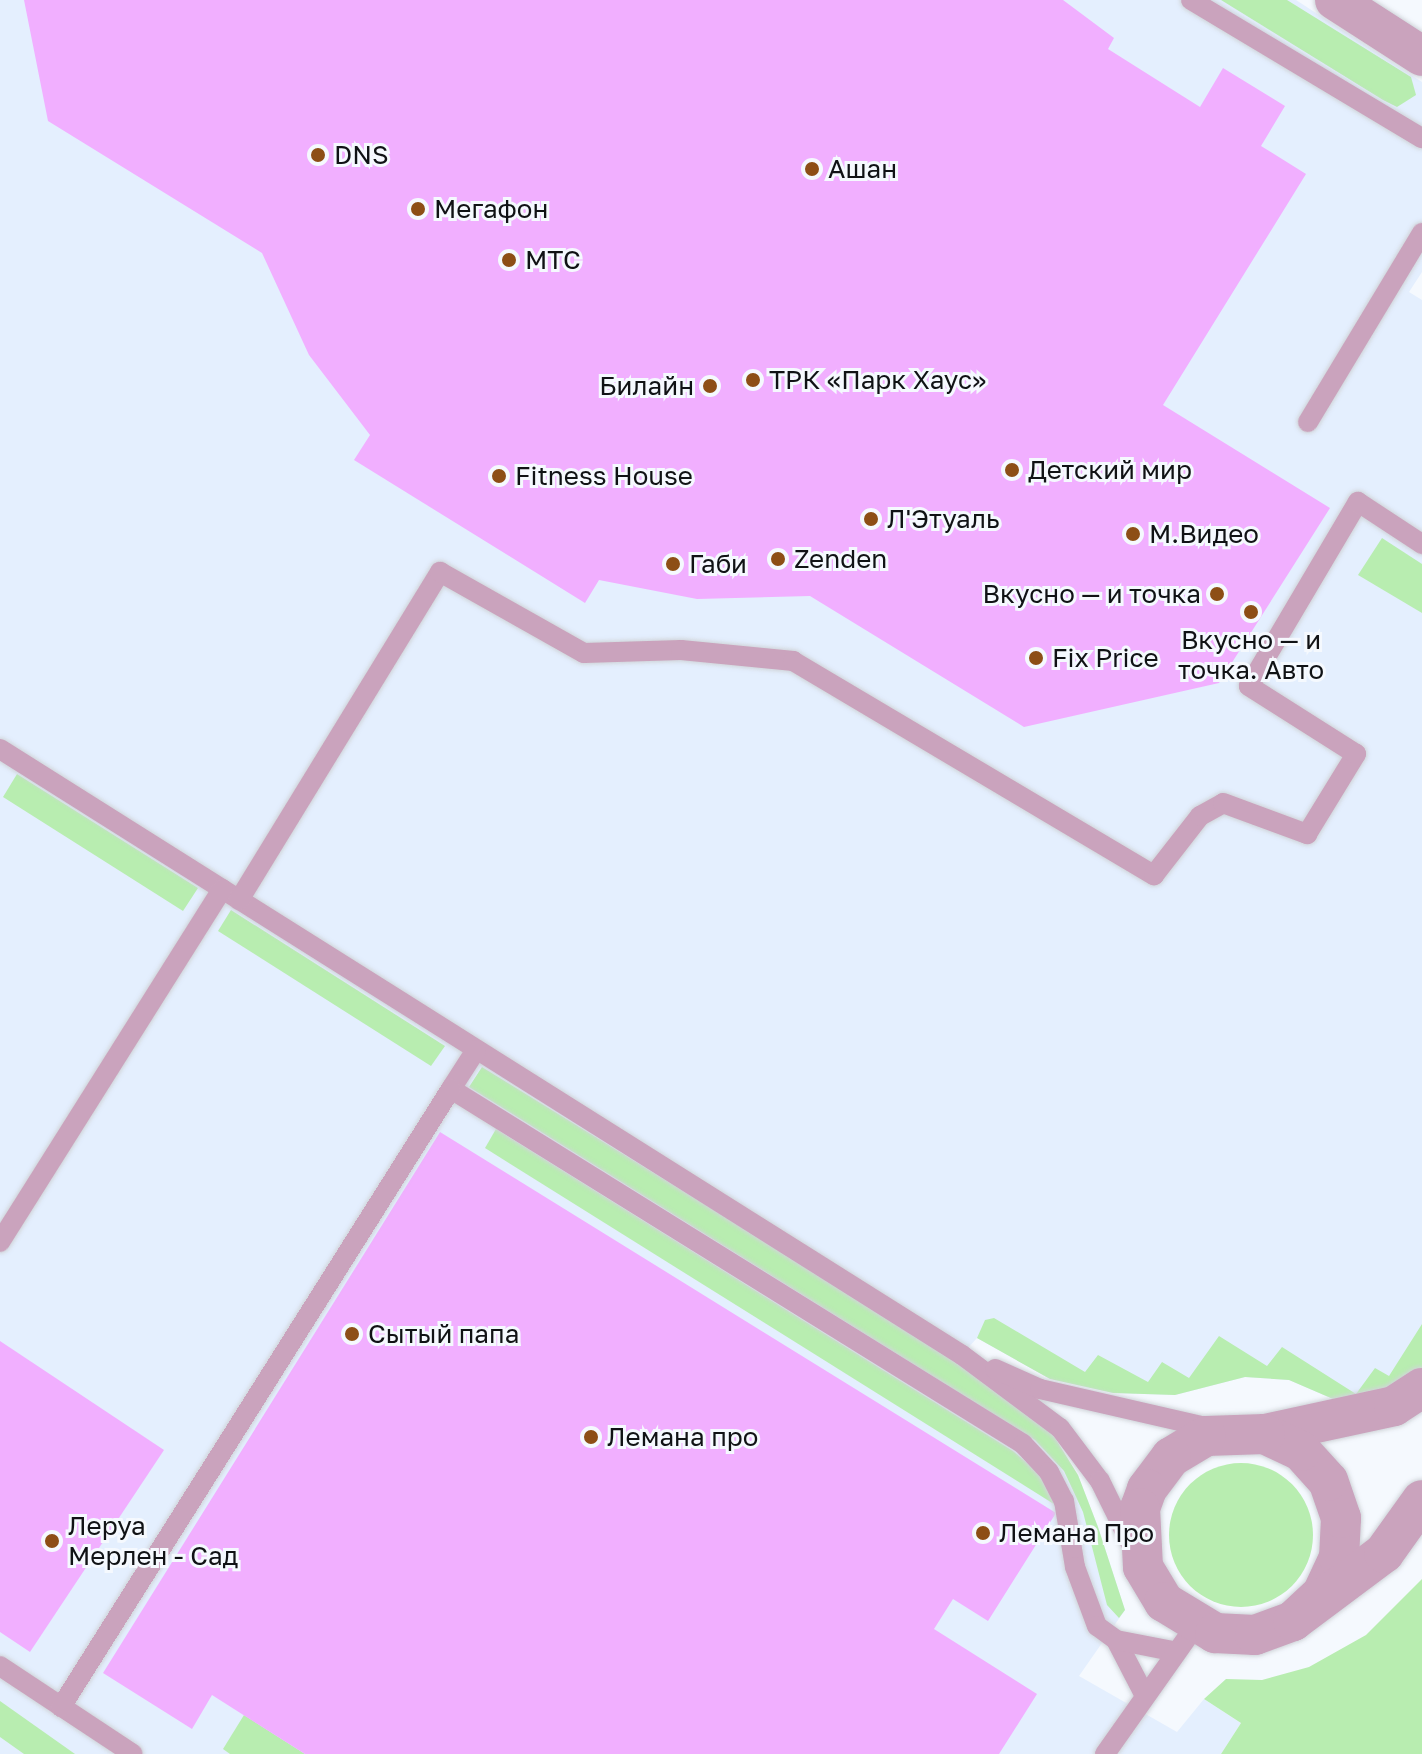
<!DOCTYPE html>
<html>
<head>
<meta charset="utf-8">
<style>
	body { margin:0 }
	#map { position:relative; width:1422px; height:1754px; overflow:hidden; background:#f5f9fe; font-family:"Golos Text",sans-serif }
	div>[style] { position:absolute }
	.built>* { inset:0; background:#e4effe }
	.green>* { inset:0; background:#b8edb0 }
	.round { border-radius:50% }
	.building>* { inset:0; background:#f1afff }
	.roads { filter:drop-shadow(0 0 2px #d0d4d9) drop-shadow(0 0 2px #d0d4d9) }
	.service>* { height:20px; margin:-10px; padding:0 10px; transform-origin:10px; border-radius:10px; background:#caa3bd }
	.minor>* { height:40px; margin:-20px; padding:0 20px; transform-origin:20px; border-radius:20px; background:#caa3bd }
	.dots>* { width:22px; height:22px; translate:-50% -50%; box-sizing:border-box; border:4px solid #f5f9fe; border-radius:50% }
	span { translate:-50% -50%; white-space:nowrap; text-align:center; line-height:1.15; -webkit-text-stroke:6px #f5f9fe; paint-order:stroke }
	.poi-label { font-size:26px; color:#101215 }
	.left { translate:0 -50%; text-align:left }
	.right { translate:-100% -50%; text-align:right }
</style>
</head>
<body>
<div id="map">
	<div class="built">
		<div style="clip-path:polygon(0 0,1296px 0,1422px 82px,1422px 272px,1409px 292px,1422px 300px,1422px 1379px,1347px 1405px,1289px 1380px,1245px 1377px,1175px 1395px,1113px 1393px,1050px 1379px,977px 1338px,957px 1360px,1078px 1475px,1098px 1527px,1125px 1610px,1079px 1676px,1177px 1732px,1204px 1699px,1241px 1723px,1221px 1754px,0 1754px)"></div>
	</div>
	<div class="green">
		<div style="clip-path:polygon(1221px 0,1287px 0,1411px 77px,1416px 95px,1397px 107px,1383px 100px)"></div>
		<div style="clip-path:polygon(1382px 538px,1422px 564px,1422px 613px,1358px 575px)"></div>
		<div style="clip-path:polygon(17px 774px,198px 888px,183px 911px,3px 797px)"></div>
		<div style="clip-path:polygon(231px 910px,445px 1046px,431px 1066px,218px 931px)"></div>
		<div style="clip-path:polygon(482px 1067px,957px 1360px,1052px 1433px,1078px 1475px,1098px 1527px,1125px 1610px,1119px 1618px,1107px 1605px,1083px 1512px,1064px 1471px,1035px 1440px,469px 1087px)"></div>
		<div style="clip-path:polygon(496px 1129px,1013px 1451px,1042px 1476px,1057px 1506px,485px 1148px)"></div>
		<div style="clip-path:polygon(994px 1318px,1085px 1372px,1098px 1355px,1148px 1382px,1162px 1362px,1189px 1378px,1219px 1336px,1267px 1366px,1282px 1347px,1356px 1394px,1375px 1368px,1389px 1376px,1422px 1324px,1422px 1379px,1347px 1405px,1289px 1380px,1245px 1377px,1175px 1395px,1113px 1393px,1050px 1379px,977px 1338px,985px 1320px)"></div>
		<div class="round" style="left:1169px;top:1463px;width:144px;height:144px"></div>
		<div style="clip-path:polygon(1422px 1579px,1422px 1754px,1221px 1754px,1241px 1723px,1204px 1699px,1226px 1679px,1262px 1680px,1309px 1667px,1366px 1635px)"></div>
		<div style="clip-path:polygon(0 1701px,75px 1754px,24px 1754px,0 1737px)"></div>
		<div style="clip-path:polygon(244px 1715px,305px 1754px,230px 1754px,223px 1749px)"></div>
	</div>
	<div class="building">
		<div style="clip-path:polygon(24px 0,1063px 0,1114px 38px,1108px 49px,1200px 107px,1223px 68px,1285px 106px,1261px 146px,1306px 174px,1163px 405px,1330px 508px,1219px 683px,1024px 727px,810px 596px,697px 599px,599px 580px,585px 603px,354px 460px,370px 435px,309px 355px,262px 253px,48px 121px)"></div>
		<div style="clip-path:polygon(440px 1132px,1056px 1513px,988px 1621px,953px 1599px,934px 1629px,1037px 1694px,999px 1754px,305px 1754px,212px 1695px,192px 1729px,103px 1673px)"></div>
		<div style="clip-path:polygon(0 1341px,164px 1450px,30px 1652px,0 1632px)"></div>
	</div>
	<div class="roads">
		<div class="service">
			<div style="left:1191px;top:0;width:269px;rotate:30.9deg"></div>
			<div style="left:1308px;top:422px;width:221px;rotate:-58.9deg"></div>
			<div style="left:0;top:749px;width:1137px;rotate:32.21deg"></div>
			<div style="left:962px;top:1355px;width:122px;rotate:36.7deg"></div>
			<div style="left:1060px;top:1428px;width:66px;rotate:53deg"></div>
			<div style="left:1100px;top:1481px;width:72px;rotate:63.8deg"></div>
			<div style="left:239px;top:900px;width:385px;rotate:-58.5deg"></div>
			<div style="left:440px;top:572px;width:165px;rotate:29.4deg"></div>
			<div style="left:584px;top:653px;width:97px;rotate:-1.8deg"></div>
			<div style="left:681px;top:650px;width:113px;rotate:5.6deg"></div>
			<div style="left:793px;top:661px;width:420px;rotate:30.7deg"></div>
			<div style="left:1154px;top:875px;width:75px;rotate:-52.1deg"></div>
			<div style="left:1200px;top:816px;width:26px;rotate:-29deg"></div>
			<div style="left:1223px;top:803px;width:90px;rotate:20.3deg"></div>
			<div style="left:1307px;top:834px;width:94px;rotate:-58.5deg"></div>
			<div style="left:1356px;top:754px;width:127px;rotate:-147.6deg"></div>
			<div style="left:1249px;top:686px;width:214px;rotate:-59.4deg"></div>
			<div style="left:1358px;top:502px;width:77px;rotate:33.3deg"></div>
			<div style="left:476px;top:1050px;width:46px;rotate:122.7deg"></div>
			<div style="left:451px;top:1089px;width:673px;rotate:31.82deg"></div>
			<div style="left:1023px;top:1444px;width:38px;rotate:47deg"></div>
			<div style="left:1049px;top:1472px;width:33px;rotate:63deg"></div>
			<div style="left:1064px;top:1501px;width:67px;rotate:80.5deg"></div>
			<div style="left:1075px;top:1567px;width:63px;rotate:69.6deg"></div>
			<div style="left:1097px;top:1626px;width:24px;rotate:36deg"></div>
			<div style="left:1116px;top:1640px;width:63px;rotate:62.6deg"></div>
			<div style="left:0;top:1242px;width:417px;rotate:-57.8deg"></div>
			<div style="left:995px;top:1369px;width:49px;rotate:24deg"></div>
			<div style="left:1040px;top:1389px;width:179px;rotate:12.9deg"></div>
			<div style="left:1116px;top:1640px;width:62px;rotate:11.1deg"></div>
			<div style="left:0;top:1666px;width:159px;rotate:33.5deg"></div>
			<div style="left:61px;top:1707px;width:731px;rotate:-57.75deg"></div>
			<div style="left:1105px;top:1754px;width:158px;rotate:-54.8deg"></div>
		</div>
		<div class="minor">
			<div style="left:1335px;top:0;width:103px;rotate:32.8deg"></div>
			<div style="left:1265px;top:1434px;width:132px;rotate:-12.2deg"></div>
			<div style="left:1394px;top:1406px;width:33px;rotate:-33deg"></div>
			<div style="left:1293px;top:1621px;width:40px;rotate:-43deg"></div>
			<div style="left:1322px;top:1594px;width:40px;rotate:-65deg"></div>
			<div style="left:1339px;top:1558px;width:40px;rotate:-87.1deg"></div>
			<div style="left:1341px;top:1518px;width:39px;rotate:-109deg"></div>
			<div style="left:1328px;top:1481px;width:40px;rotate:-132deg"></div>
			<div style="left:1301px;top:1451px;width:40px;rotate:-155deg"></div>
			<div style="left:1265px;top:1434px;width:59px;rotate:178.1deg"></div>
			<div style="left:1206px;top:1436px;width:41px;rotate:149deg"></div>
			<div style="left:1171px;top:1457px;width:40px;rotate:127deg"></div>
			<div style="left:1147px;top:1489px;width:20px;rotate:110deg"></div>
			<div style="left:1140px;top:1508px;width:59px;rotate:87.1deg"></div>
			<div style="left:1143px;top:1567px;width:41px;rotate:59deg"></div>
			<div style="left:1164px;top:1602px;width:60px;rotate:31.3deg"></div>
			<div style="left:1215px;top:1633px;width:40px;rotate:2.9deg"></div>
			<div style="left:1255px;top:1635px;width:40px;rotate:-20.2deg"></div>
			<div style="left:1293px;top:1621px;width:114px;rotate:-36.8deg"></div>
			<div style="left:1384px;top:1553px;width:65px;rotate:-54.4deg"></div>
		</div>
	</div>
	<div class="dots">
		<div style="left:318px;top:155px;background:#8d4e16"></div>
		<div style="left:812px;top:169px;background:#8d4e16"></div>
		<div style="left:418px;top:209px;background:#8d4e16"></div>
		<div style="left:509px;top:260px;background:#8d4e16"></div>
		<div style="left:753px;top:380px;background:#8d4e16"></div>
		<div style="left:710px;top:386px;background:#8d4e16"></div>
		<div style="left:1012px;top:470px;background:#8d4e16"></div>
		<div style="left:499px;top:476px;background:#8d4e16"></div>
		<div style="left:871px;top:519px;background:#8d4e16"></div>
		<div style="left:1133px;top:534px;background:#8d4e16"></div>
		<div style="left:778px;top:559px;background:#8d4e16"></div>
		<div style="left:673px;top:564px;background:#8d4e16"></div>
		<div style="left:1217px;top:594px;background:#8d4e16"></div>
		<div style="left:1251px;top:612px;background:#8d4e16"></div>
		<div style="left:1036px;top:658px;background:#8d4e16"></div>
		<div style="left:352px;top:1334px;background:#8d4e16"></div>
		<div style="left:591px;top:1437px;background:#8d4e16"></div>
		<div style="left:983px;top:1533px;background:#8d4e16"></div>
		<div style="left:52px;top:1541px;background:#8d4e16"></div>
	</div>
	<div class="poi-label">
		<span class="left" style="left:334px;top:155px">DNS</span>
		<span class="left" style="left:828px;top:169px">Ашан</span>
		<span class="left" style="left:434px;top:209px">Мегафон</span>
		<span class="left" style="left:525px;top:260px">МТС</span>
		<span class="left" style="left:769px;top:380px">ТРК «Парк Хаус»</span>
		<span class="right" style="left:694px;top:386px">Билайн</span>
		<span class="left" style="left:1028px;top:470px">Детский мир</span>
		<span class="left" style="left:515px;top:476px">Fitness House</span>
		<span class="left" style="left:887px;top:519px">Л'Этуаль</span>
		<span class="left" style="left:1149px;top:534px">М.Видео</span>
		<span class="left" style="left:794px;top:559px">Zenden</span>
		<span class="left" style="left:689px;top:564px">Габи</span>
		<span class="right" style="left:1201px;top:594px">Вкусно — и точка</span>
		<span style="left:1251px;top:655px">Вкусно — и<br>точка. Авто</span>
		<span class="left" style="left:1052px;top:658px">Fix Price</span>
		<span class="left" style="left:368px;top:1334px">Сытый папа</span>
		<span class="left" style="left:607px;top:1437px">Лемана про</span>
		<span class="left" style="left:68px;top:1541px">Леруа<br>Мерлен - Сад</span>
		<span class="left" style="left:999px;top:1533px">Лемана Про</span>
	</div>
</div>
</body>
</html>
